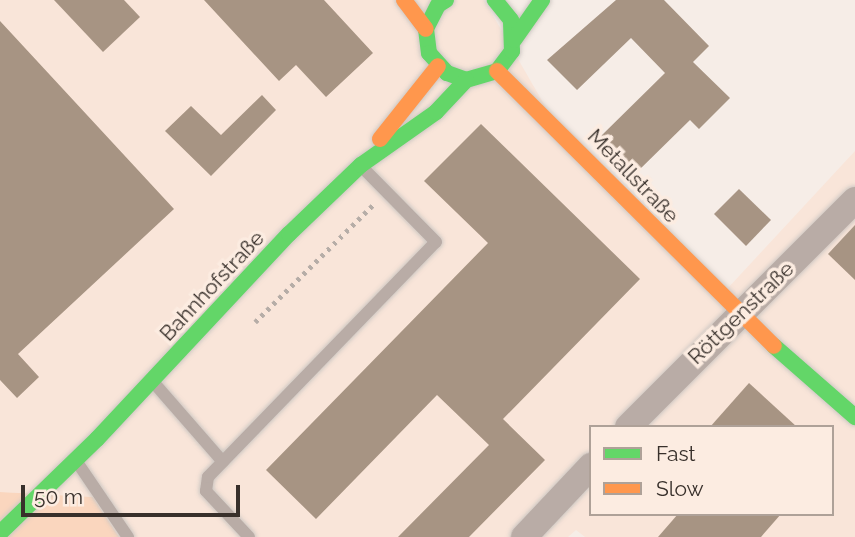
<!DOCTYPE html>
<html>
<head>
<meta charset="utf-8">
<style>
	body { margin:0 }
	#map { position:relative; width:855px; height:537px; overflow:hidden; background:#f6ede7; font-family:Raleway,sans-serif }
	div>[style] { position:absolute }
	.built>* { inset:0; background:#f9e5d9 }
	.green>* { inset:0; background:#fad6be }
	.building>* { inset:0; background:#a79483 }
	.path>* { height:4.5px; margin-top:-2.25px; transform-origin:0; background:repeating-linear-gradient(90deg,#b6ada7 0 3.5px,transparent 0 8.5px) }
	.roads { filter:drop-shadow(0 0 2px #cec8c3) drop-shadow(0 0 2px #cec8c3) }
	.lane>* { height:12px; margin:-6px; padding:0 6px; transform-origin:6px; border-radius:6px; background:#b9aca6 }
	.street>* { height:26px; margin:-13px; padding:0 13px; transform-origin:13px; border-radius:13px; background:#b9aca6 }
	.fast>* { height:16px; margin:-8px; padding:0 8px; transform-origin:8px; border-radius:8px; background:#63d668 }
	.slow>* { height:16px; margin:-8px; padding:0 8px; transform-origin:8px; border-radius:8px; background:#ff974d }
	span { translate:-50% -50%; white-space:nowrap; text-align:center; line-height:1.15; -webkit-text-stroke:7px #fcece1; paint-order:stroke }
	.street-label { font-size:21px; color:#38302b }
	.legend { position:absolute; left:589px; top:425px; width:245px; height:91px; box-sizing:border-box; background:#fcece1; border:2px solid #aea198; margin:0; padding:9px 12px; list-style:none; font-size:21px; color:#38302b }
	.legend li { display:flex; align-items:center; gap:14px; height:35px }
	.legend b { width:35px; border:2px solid #aea198 }
	.scale { position:absolute; left:21px; top:485px; width:219px; height:32px; box-sizing:border-box; border:4px solid #38302b; border-top:0; padding-left:9px; font-size:21px; line-height:24px; white-space:nowrap; color:#38302b; -webkit-text-stroke:5px #fcece1; paint-order:stroke }
</style>
</head>
<body>
<div id="map">
	<div class="built">
		<div style="clip-path:polygon(evenodd,0 0,484px 0,548px 111px,727px 289px,855px 151px,855px 537px,585px 537px,576px 530px,568px 537px,119px 537px,93px 497px,0 492px,0 0,591px 427px,832px 427px,832px 514px,591px 514px,591px 427px)"></div>
	</div>
	<div class="green">
		<div style="clip-path:polygon(0 492px,93px 497px,119px 537px,0 537px)"></div>
	</div>
	<div class="building">
		<div style="clip-path:polygon(54px 0,124px 0,140px 17px,103px 52px)"></div>
		<div style="clip-path:polygon(204px 0,324px 0,373px 53px,326px 97px,296px 65px,279px 81px)"></div>
		<div style="clip-path:polygon(616px 0,664px 0,709px 46px,693px 62px,730px 98px,699px 129px,690px 120px,636px 173px,600px 137px,665px 73px,631px 38px,577px 90px,547px 60px)"></div>
		<div style="clip-path:polygon(0 21px,174px 209px,18px 354px,39px 377px,17px 398px,0 380px)"></div>
		<div style="clip-path:polygon(262px 95px,276px 110px,211px 176px,165px 131px,191px 106px,221px 135px)"></div>
		<div style="clip-path:polygon(481px 124px,640px 279px,503px 419px,545px 460px,469px 537px,398px 537px,489px 445px,437px 395px,316px 519px,266px 470px,488px 243px,424px 181px)"></div>
		<div style="clip-path:polygon(739px 189px,771px 220px,746px 246px,714px 214px)"></div>
		<div style="clip-path:polygon(855px 225px,855px 280px,828px 254px)"></div>
		<div style="clip-path:polygon(749px 383px,797px 427px,710px 427px)"></div>
		<div style="clip-path:polygon(678px 514px,781px 514px,761px 537px,658px 537px)"></div>
	</div>
	<div class="path">
		<div style="left:255px;top:322px;width:166px;rotate:-44.8deg"></div>
	</div>
	<div class="roads">
		<div class="lane">
			<div style="left:155px;top:384px;width:103px;rotate:48.9deg"></div>
			<div style="left:77px;top:462px;width:91px;rotate:55.8deg"></div>
			<div style="left:249px;top:537px;width:63px;rotate:-133.1deg"></div>
			<div style="left:206px;top:491px;width:14px;rotate:-82deg"></div>
			<div style="left:208px;top:477px;width:327px;rotate:-45.9deg"></div>
			<div style="left:436px;top:242px;width:104px;rotate:-134.6deg"></div>
		</div>
		<div class="street">
			<div style="left:628px;top:427px;width:321px;rotate:-45deg"></div>
			<div style="left:524px;top:537px;width:98px;rotate:-46.7deg"></div>
		</div>
		<div class="fast">
			<div style="left:446px;top:0;width:9px;rotate:148deg"></div>
			<div style="left:438px;top:5px;width:27px;rotate:117deg"></div>
			<div style="left:426px;top:29px;width:24px;rotate:83deg"></div>
			<div style="left:429px;top:53px;width:27px;rotate:48deg"></div>
			<div style="left:447px;top:73px;width:20px;rotate:20deg"></div>
			<div style="left:466px;top:80px;width:32px;rotate:-16deg"></div>
			<div style="left:497px;top:71px;width:25px;rotate:-53deg"></div>
			<div style="left:512px;top:51px;width:31px;rotate:-92deg"></div>
			<div style="left:511px;top:20px;width:26px;rotate:-129deg"></div>
			<div style="left:514px;top:40px;width:49px;rotate:-55deg"></div>
			<div style="left:774px;top:346px;width:108px;rotate:41.2deg"></div>
			<div style="left:0;top:533px;width:135px;rotate:-44.1deg"></div>
			<div style="left:97px;top:439px;width:281px;rotate:-46.9deg"></div>
			<div style="left:289px;top:234px;width:100px;rotate:-43.8deg"></div>
			<div style="left:361px;top:165px;width:92px;rotate:-35.2deg"></div>
			<div style="left:436px;top:112px;width:44px;rotate:-46.8deg"></div>
		</div>
		<div class="slow">
			<div style="left:404px;top:0;width:36px;rotate:53deg"></div>
			<div style="left:497px;top:71px;width:390px;rotate:44.8deg"></div>
			<div style="left:380px;top:139px;width:93px;rotate:-51.5deg"></div>
		</div>
	</div>
	<div class="street-label">
		<span style="left:633px;top:176px;rotate:46deg">Metallstraße</span>
		<span style="left:212px;top:286px;rotate:-47deg">Bahnhofstraße</span>
		<span style="left:741px;top:313px;rotate:-44deg">Röttgenstraße</span>
	</div>
	<ul class="legend">
	<li><b style="height:9px;background:#63d668"></b>Fast</li>
	<li><b style="height:9px;background:#ff974d"></b>Slow</li>
	</ul>
	<div class="scale">50 m</div>
</div>
</body>
</html>
